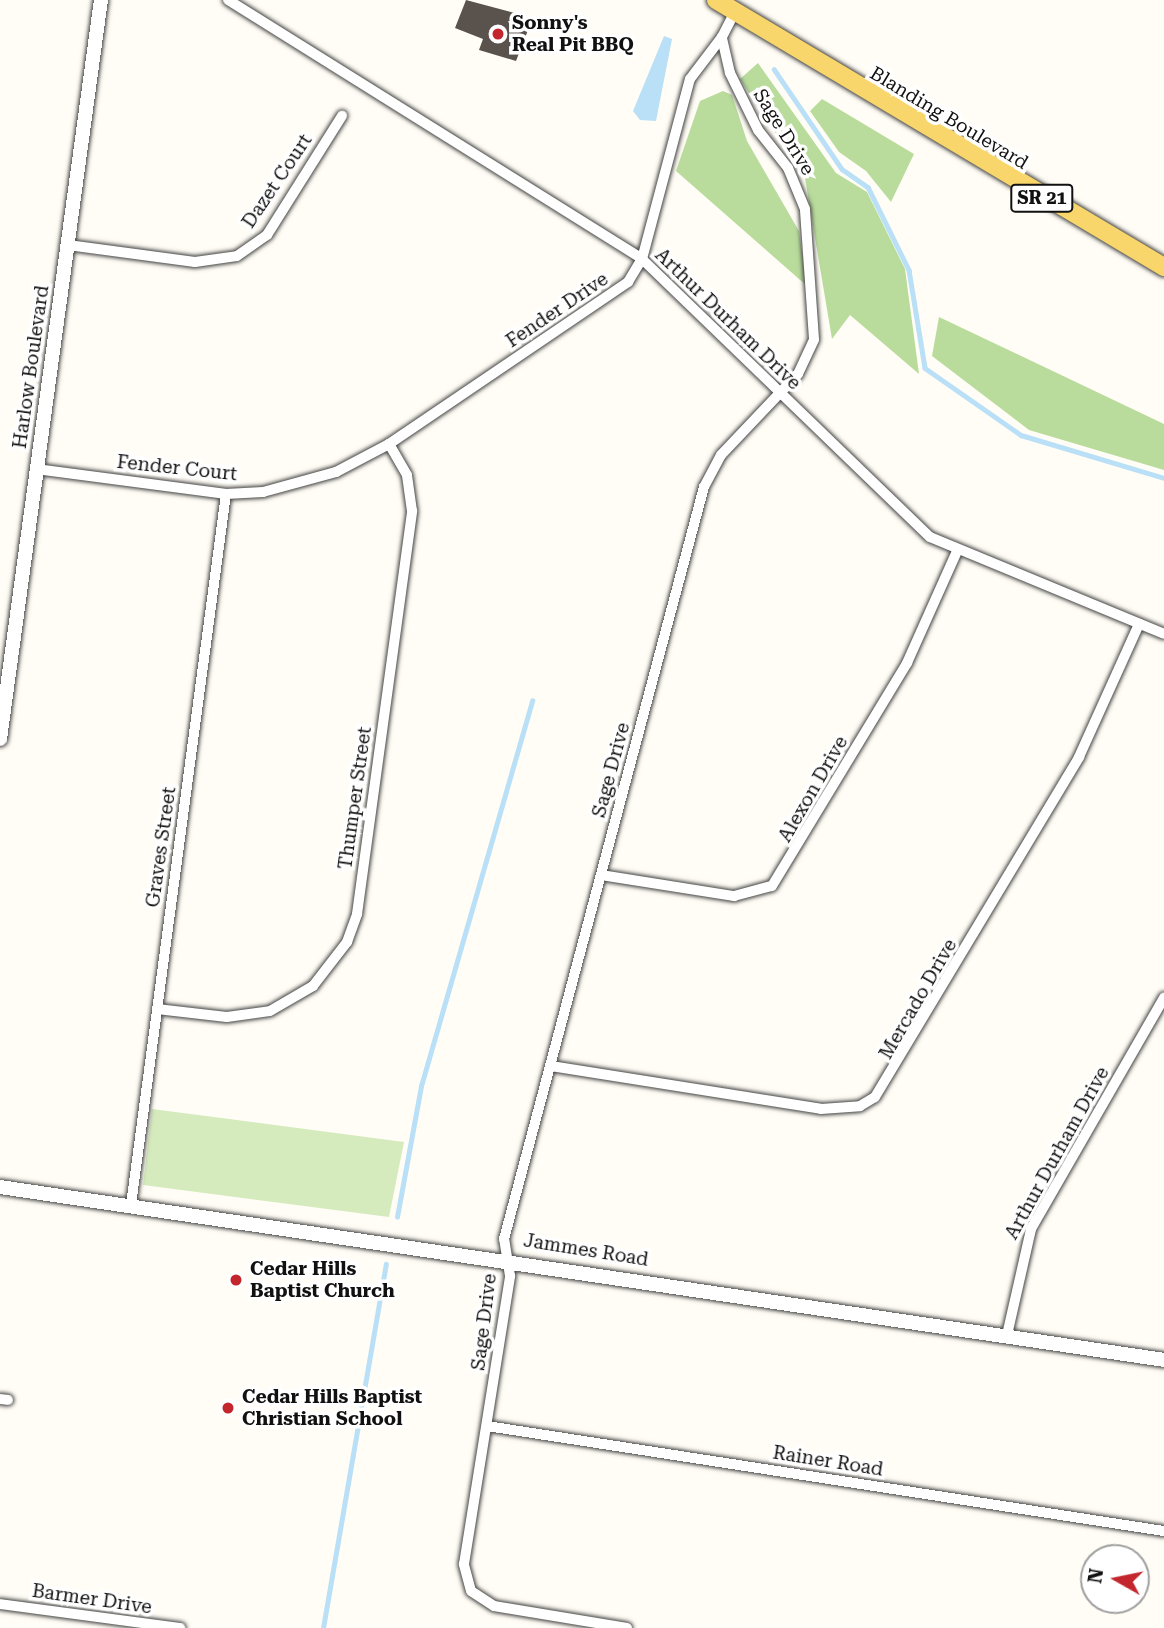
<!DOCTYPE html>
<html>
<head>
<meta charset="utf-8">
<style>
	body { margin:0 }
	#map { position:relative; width:1164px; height:1628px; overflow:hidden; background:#fffdf5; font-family:"Roboto Serif",serif }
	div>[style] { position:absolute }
	.green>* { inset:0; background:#d5ebbd }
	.forest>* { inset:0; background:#b9dc9c }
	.water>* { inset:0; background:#b9e0f7 }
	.stream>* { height:4.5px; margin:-2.25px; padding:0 2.25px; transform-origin:2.25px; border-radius:2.25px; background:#b9e0f7 }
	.building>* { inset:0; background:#5a524d }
	.roads { filter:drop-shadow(0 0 2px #444) drop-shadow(0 0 2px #444) }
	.minor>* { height:10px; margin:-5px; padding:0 5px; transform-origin:5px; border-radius:5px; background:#fff }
	.tertiary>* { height:14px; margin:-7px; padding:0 7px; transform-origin:7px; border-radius:7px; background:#fff }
	.primary>* { height:18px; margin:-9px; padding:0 9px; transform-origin:9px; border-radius:9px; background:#f9d66b }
	.dots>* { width:19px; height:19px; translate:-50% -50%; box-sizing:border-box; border:4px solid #fff; border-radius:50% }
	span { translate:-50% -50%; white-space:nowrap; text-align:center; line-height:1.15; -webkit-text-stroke:7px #fff; paint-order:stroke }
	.shield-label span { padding:2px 5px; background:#fff; border:2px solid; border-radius:5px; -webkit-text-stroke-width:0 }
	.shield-label { font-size:18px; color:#111; font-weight:700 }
	.poi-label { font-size:19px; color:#111; font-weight:700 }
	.left { translate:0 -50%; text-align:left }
	.street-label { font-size:19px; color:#111 }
	.north { position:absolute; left:1080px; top:1544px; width:70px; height:70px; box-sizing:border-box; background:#fff; border:2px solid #a0a0a0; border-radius:50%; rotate:279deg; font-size:19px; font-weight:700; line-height:28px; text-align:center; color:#111 }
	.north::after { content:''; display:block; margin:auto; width:24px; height:32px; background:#c4262e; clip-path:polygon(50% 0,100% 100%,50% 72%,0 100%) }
</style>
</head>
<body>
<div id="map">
	<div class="green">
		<div style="clip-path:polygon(152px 1109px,404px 1142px,389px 1217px,143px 1185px)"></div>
	</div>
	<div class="forest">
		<div style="clip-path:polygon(758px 63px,836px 173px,867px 192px,905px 269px,919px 374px,850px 315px,832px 339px,805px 178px,740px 79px)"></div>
		<div style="clip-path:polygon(723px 91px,732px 95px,747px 141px,799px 231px,807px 286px,676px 171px,700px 101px)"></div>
		<div style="clip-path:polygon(822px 99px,914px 154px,891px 202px,866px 171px,839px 152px,810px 111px)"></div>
		<div style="clip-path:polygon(939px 317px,1164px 424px,1164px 470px,1029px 430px,932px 356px)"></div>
	</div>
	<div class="water">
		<div style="clip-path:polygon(664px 36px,672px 39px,656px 121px,640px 120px,633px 111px)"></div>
	</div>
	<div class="stream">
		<div style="left:774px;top:69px;width:121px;rotate:55.8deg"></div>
		<div style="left:842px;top:169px;width:32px;rotate:35deg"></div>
		<div style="left:868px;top:187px;width:93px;rotate:63.7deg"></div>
		<div style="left:909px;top:270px;width:99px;rotate:80.7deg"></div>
		<div style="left:925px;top:368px;width:117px;rotate:34.9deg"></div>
		<div style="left:1021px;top:435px;width:149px;rotate:16.7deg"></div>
		<div style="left:397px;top:1217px;width:133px;rotate:-79.6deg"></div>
		<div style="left:421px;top:1086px;width:401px;rotate:-73.9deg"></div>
		<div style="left:323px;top:1628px;width:369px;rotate:-80.2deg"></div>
	</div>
	<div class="building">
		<div style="clip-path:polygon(466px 0,526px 16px,524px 23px,530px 25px,516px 61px,479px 50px,483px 39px,455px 28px)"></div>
	</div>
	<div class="roads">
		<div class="minor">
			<div style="left:228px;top:0;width:488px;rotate:32deg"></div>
			<div style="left:642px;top:259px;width:400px;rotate:44deg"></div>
			<div style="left:930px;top:537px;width:253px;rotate:22.5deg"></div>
			<div style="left:68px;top:245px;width:128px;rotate:7.6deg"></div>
			<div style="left:195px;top:262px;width:42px;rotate:-8.1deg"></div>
			<div style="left:237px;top:256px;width:37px;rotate:-35deg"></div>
			<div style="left:267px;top:235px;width:141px;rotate:-57.8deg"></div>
			<div style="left:36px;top:469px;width:192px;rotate:7.5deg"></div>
			<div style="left:226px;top:494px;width:37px;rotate:-3deg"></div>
			<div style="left:263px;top:492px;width:76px;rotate:-15.3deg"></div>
			<div style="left:336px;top:472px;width:60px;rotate:-27.8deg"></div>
			<div style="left:389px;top:444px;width:289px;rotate:-34.1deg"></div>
			<div style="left:628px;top:282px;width:27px;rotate:-59deg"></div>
			<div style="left:642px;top:259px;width:186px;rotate:-75.1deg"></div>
			<div style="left:690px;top:79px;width:53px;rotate:-52.7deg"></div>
			<div style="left:601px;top:875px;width:135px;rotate:9deg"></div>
			<div style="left:734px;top:896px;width:39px;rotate:-15deg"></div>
			<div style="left:772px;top:886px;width:261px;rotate:-58.8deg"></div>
			<div style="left:907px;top:663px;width:123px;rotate:-65.9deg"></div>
			<div style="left:157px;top:1009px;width:70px;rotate:6.5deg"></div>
			<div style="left:227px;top:1017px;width:43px;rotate:-7.9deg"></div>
			<div style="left:270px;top:1011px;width:50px;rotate:-30.2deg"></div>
			<div style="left:313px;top:986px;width:56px;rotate:-52.3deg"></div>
			<div style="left:347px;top:942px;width:30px;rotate:-70deg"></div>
			<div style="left:357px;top:914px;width:407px;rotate:-82.2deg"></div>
			<div style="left:412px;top:511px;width:36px;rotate:-98deg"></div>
			<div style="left:407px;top:475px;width:36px;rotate:-120deg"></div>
			<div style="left:551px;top:1066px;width:273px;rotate:9deg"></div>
			<div style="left:821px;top:1109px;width:39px;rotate:-4deg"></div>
			<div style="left:860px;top:1106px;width:17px;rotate:-31deg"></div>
			<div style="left:875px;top:1097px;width:397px;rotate:-59deg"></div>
			<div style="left:1079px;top:757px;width:146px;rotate:-65.7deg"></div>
			<div style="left:131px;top:1205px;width:717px;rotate:-82.39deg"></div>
			<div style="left:1007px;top:1335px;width:109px;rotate:-77.2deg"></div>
			<div style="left:1031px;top:1229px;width:267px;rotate:-60.1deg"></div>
			<div style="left:0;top:1399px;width:8px;rotate:7deg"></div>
			<div style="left:487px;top:1426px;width:685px;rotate:8.82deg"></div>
			<div style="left:0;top:1604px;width:182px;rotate:7.6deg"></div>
			<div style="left:627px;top:1628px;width:135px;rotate:-170.6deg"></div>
			<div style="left:494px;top:1606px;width:27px;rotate:-147deg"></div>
			<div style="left:471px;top:1591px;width:28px;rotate:-105deg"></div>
			<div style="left:464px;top:1564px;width:292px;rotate:-80.9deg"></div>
			<div style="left:510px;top:1276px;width:37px;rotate:-99deg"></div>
			<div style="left:504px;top:1239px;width:778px;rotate:-75.11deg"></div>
			<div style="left:704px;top:487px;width:36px;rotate:-62deg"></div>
			<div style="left:721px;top:455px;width:112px;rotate:-46.5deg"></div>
			<div style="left:798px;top:374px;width:38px;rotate:-65deg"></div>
			<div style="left:814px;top:339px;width:130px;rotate:-94deg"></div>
			<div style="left:805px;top:209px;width:44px;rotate:-112.5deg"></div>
			<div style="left:788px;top:168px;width:48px;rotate:-128.3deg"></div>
			<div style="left:758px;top:130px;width:64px;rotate:-116.2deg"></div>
			<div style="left:730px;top:73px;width:37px;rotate:-103deg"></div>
			<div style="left:722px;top:37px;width:29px;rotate:-63deg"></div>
		</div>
		<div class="tertiary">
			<div style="left:0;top:739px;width:746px;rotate:-82.22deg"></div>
			<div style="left:0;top:1187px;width:1177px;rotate:8.45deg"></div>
		</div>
		<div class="primary">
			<div style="left:716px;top:0;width:522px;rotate:30.79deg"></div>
		</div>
	</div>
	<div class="dots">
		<div style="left:498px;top:34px;background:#c4262e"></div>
		<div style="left:236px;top:1280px;background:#c4262e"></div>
		<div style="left:228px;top:1408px;background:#c4262e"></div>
	</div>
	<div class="shield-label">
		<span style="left:1042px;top:198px">SR 21</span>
	</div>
	<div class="poi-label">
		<span class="left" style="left:512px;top:34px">Sonny's<br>Real Pit BBQ</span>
		<span class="left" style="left:250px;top:1280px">Cedar Hills<br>Baptist Church</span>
		<span class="left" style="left:242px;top:1408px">Cedar Hills Baptist<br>Christian School</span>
	</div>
	<div class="street-label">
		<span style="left:949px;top:118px;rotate:31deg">Blanding Boulevard</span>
		<span style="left:784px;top:132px;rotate:58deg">Sage Drive</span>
		<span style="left:277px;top:181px;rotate:-56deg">Dazet Court</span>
		<span style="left:557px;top:310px;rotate:-34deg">Fender Drive</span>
		<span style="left:728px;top:319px;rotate:44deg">Arthur Durham Drive</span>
		<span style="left:31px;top:367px;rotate:-82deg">Harlow Boulevard</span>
		<span style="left:177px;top:468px;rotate:6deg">Fender Court</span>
		<span style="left:611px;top:770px;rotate:-75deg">Sage Drive</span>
		<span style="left:813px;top:789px;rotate:-60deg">Alexon Drive</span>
		<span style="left:355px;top:798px;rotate:-82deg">Thumper Street</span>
		<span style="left:161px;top:847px;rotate:-82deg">Graves Street</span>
		<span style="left:918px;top:999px;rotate:-60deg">Mercado Drive</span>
		<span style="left:1057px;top:1153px;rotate:-61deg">Arthur Durham Drive</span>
		<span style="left:586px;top:1250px;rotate:9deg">Jammes Road</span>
		<span style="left:484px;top:1322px;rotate:-83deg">Sage Drive</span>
		<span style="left:828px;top:1461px;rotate:9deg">Rainer Road</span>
		<span style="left:92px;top:1599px;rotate:8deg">Barmer Drive</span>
	</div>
	<div class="north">N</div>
</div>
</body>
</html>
